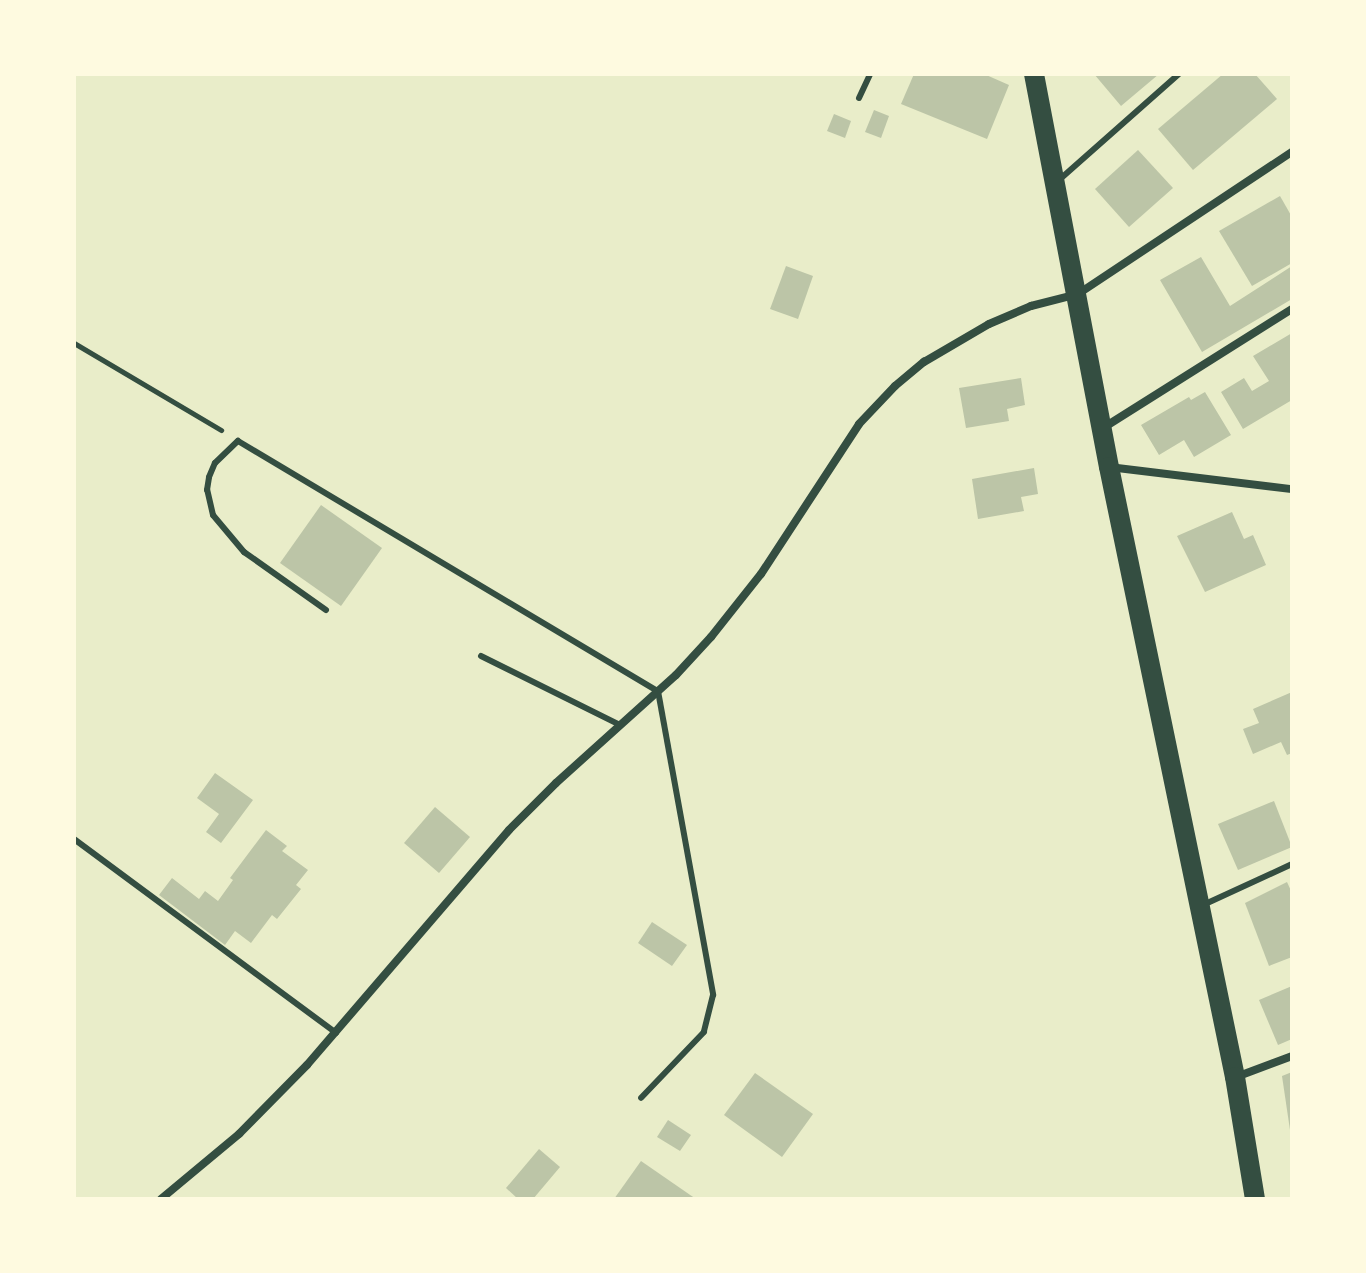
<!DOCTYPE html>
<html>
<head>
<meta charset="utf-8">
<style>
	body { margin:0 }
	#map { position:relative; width:1366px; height:1273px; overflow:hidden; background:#e9edc9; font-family:"DejaVu Sans",sans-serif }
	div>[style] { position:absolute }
	.building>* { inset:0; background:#bcc5a7 }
	.path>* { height:5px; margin:-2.5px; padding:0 2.5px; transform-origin:2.5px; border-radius:2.5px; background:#344e41 }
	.service>* { height:6px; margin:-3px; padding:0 3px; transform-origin:3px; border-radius:3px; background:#344e41 }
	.minor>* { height:8px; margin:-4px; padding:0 4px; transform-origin:4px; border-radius:4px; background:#344e41 }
	.primary>* { height:20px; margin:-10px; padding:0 10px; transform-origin:10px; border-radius:10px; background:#344e41 }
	span { translate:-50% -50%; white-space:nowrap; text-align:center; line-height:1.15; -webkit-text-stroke:8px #fefae0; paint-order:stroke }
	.frame { position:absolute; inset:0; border:76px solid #fefae0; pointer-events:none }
</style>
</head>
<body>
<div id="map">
	<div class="building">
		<div style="clip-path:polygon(914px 74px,984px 74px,1009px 85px,987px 139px,901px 104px)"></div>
		<div style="clip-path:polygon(1094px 74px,1159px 74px,1121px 106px)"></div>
		<div style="clip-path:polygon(1223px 74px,1255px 74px,1277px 99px,1193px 170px,1158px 129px)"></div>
		<div style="clip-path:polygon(874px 110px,889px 116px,881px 138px,865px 132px)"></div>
		<div style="clip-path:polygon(834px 114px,851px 121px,845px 138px,827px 131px)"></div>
		<div style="clip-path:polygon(1138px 150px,1173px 188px,1129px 227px,1095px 189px)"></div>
		<div style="clip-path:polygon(1280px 196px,1292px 217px,1292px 263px,1252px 286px,1219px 231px)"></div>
		<div style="clip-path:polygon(1201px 257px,1230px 306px,1292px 266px,1292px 299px,1202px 352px,1160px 280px)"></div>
		<div style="clip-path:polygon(786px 266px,813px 276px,798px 319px,770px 309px)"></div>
		<div style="clip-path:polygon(1292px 333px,1292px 400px,1243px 429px,1221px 392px,1244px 378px,1252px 391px,1269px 381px,1253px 356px)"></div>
		<div style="clip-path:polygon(1021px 378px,1025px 405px,1007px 409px,1009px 421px,966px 428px,959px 388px)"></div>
		<div style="clip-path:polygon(1205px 392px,1231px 435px,1194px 457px,1184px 440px,1159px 455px,1141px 425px,1189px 397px,1191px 400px)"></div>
		<div style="clip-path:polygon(1034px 468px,1038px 494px,1021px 497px,1024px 511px,978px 519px,972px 479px)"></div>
		<div style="clip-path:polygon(321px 505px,382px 548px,341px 606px,280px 563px)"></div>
		<div style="clip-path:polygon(1232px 512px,1244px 539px,1253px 535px,1266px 565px,1205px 592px,1177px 536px)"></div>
		<div style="clip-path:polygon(1292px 692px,1292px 753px,1287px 755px,1281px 742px,1253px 754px,1243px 729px,1259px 723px,1253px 709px)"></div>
		<div style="clip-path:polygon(215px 773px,253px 800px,221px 843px,206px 832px,219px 814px,197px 798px)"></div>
		<div style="clip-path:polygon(1274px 801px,1292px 847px,1238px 870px,1218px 824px)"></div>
		<div style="clip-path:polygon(435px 807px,470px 837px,439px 873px,404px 843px)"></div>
		<div style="clip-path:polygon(266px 830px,287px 846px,282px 851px,308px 870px,296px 885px,301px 889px,277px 919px,272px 915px,251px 943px,235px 931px,225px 945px,159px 895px,172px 878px,199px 899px,205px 891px,218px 901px,233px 880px,230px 878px)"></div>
		<div style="clip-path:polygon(1287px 882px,1292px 893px,1292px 957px,1269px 966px,1245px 903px)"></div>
		<div style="clip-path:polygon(652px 922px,687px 945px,672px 966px,638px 943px)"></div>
		<div style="clip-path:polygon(1292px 986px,1292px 1039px,1278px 1045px,1259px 1000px)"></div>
		<div style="clip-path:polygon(1292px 1072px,1292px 1130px,1290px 1130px,1282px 1076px)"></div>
		<div style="clip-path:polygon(755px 1073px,813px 1114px,782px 1157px,724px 1115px)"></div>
		<div style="clip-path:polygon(668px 1120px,691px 1135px,680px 1151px,657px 1137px)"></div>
		<div style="clip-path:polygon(539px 1149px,560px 1167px,533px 1199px,518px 1199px,506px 1188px)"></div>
		<div style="clip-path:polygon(641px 1161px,696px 1199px,614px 1199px)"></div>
	</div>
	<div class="path">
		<div style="left:74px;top:343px;width:171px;rotate:30.6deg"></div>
	</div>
	<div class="service">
		<div style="left:859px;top:98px;width:26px;rotate:-65deg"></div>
		<div style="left:1059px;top:180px;width:160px;rotate:-41.5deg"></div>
		<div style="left:326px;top:610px;width:100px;rotate:-144.7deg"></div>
		<div style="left:244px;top:552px;width:48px;rotate:-130deg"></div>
		<div style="left:213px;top:515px;width:26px;rotate:-103deg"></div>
		<div style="left:207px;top:490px;width:13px;rotate:-81deg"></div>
		<div style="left:209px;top:477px;width:15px;rotate:-67deg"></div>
		<div style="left:215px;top:463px;width:32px;rotate:-44deg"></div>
		<div style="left:238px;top:441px;width:489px;rotate:30.8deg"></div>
		<div style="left:658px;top:691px;width:309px;rotate:79.7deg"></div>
		<div style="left:713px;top:995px;width:38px;rotate:104deg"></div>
		<div style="left:704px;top:1032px;width:91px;rotate:133.7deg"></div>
		<div style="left:481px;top:656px;width:155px;rotate:26.4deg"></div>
		<div style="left:74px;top:839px;width:326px;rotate:36.5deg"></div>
		<div style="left:1203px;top:905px;width:98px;rotate:-24.7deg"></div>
	</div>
	<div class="minor">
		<div style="left:1103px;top:428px;width:223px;rotate:-32.2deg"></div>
		<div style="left:1109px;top:467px;width:184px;rotate:6.9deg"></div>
		<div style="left:1236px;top:1077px;width:60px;rotate:-20.6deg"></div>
		<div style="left:161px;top:1199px;width:102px;rotate:-39.8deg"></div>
		<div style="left:239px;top:1134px;width:97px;rotate:-45.4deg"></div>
		<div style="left:307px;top:1065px;width:310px;rotate:-49.3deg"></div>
		<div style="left:509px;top:830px;width:66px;rotate:-45deg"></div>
		<div style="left:556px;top:783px;width:161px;rotate:-42deg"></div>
		<div style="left:676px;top:675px;width:52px;rotate:-47.4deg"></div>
		<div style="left:711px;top:637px;width:80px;rotate:-51.6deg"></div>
		<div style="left:761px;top:574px;width:179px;rotate:-56.8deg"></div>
		<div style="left:859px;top:424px;width:52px;rotate:-46.5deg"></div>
		<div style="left:895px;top:386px;width:38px;rotate:-40deg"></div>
		<div style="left:924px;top:362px;width:75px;rotate:-30.3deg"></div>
		<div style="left:989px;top:324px;width:46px;rotate:-23.2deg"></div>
		<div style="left:1031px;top:306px;width:49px;rotate:-14.3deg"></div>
		<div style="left:1078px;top:294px;width:257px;rotate:-33.6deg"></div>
	</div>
	<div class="primary">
		<div style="left:1034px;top:74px;width:400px;rotate:79.2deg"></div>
		<div style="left:1109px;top:467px;width:623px;rotate:78.33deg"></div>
		<div style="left:1235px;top:1077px;width:124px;rotate:80.7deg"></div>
	</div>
	<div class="frame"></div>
</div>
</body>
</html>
